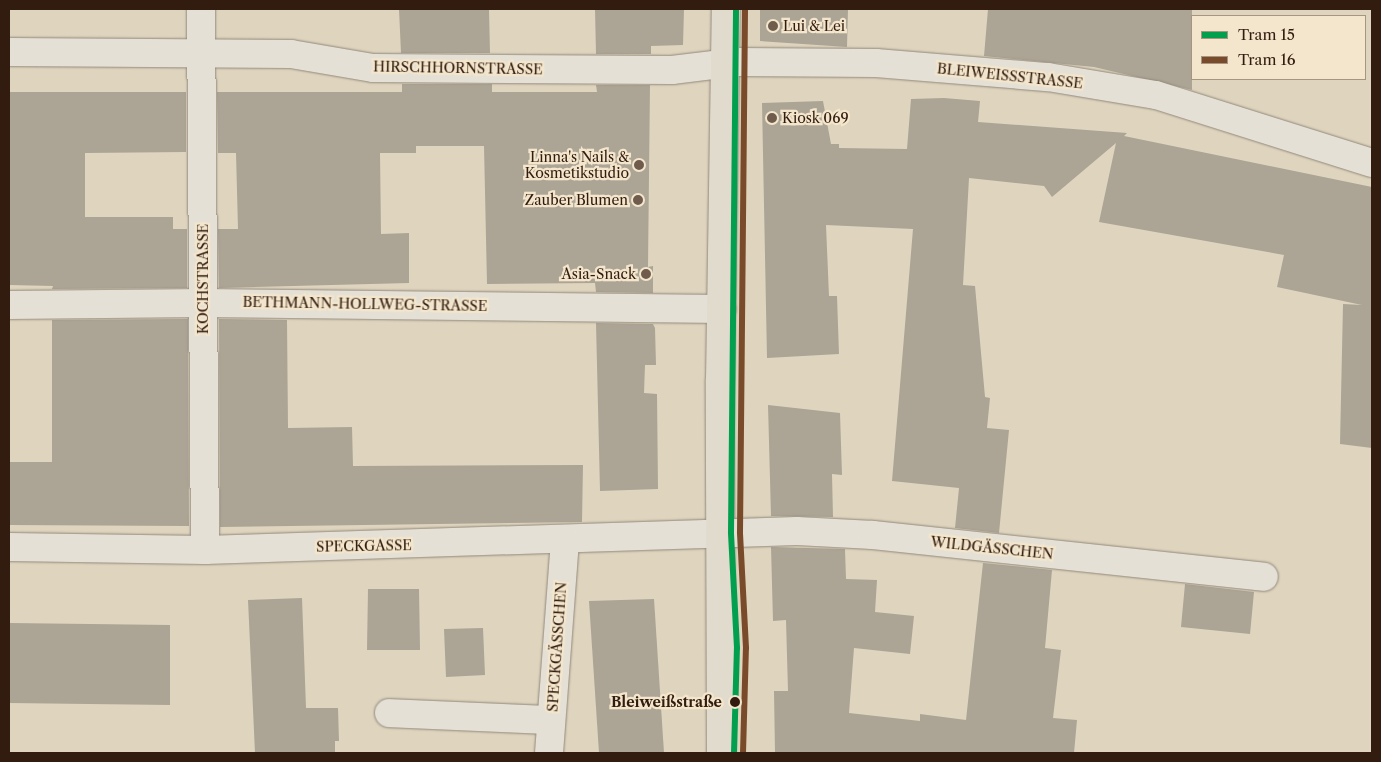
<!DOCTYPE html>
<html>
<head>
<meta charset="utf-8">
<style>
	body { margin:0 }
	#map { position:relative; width:1381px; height:762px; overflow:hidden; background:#dfd4be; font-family:"Libre Caslon Text",serif }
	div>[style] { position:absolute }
	.building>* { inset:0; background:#aca495 }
	.roads { filter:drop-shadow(0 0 1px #92897b) drop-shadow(0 0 1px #92897b) }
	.minor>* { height:28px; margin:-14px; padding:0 14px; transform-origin:14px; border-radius:14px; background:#e5e0d5 }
	.major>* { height:28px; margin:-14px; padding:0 14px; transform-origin:14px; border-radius:14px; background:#e1dbce }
	.tram-1>* { height:6px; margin:-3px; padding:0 3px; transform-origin:3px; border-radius:3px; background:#029f4e }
	.tram-2>* { height:6px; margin:-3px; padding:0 3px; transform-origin:3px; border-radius:3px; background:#7a4b2a }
	.dots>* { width:14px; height:14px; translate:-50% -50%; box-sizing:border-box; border:2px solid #f3e6cc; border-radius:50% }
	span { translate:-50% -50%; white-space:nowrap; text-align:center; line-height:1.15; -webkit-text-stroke:4.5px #f3e6cc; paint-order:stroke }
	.poi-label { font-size:14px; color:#321b0f }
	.left { translate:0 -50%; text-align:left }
	.right { translate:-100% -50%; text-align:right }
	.street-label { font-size:14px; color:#321b0f }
	.stop-label { font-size:14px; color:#321b0f; font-weight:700 }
	.frame { position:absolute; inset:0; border:10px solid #321b0f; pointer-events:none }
	.legend { position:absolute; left:1191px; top:15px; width:175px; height:65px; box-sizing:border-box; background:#f3e6cc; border:1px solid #a69580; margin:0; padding:6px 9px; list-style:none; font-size:15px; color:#321b0f }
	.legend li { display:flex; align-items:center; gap:10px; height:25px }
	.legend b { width:25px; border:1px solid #a69580 }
</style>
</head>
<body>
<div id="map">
	<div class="building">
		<div style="clip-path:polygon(399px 9px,489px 9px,490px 53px,401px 53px)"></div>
		<div style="clip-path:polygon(595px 9px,684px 9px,683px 45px,651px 46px,651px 54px,596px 54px)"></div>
		<div style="clip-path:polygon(760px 9px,848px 9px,847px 47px,760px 41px)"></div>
		<div style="clip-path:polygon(988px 9px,1192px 9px,1192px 90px,1094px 67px,984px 56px)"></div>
		<div style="clip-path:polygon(402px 84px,492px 84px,492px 92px,597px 92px,596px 85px,650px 85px,648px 267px,653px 266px,653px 293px,596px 292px,595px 283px,487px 284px,484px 146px,416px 146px,416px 153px,380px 153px,381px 234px,409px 233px,409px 283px,219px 288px,218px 229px,238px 229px,236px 153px,218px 153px,217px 92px,402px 92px)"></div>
		<div style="clip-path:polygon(9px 92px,186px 92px,186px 152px,85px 153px,85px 217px,173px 217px,173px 229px,187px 229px,187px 288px,52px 289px,53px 286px,9px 285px)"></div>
		<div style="clip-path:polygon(944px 98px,980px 101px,978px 122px,1127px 133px,1124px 136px,1372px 187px,1372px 448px,1340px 444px,1343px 304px,1362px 305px,1277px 287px,1284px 255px,1099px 222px,1116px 143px,1052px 197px,1044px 186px,969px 178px,963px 285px,975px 286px,985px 397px,990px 398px,987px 428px,1009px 430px,999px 533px,955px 528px,959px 488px,892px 481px,913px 229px,826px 225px,829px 296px,837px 296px,839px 354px,767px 358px,762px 103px,823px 101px,831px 144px,839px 144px,839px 148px,907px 149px,911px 99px)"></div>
		<div style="clip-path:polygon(188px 319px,189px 526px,9px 525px,9px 462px,52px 462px,52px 320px)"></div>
		<div style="clip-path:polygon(219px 319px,287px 320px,288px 428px,352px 427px,353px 466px,583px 465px,582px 522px,220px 527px)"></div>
		<div style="clip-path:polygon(596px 323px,653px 324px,655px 328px,656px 365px,645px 365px,644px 393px,657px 394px,658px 489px,600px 491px)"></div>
		<div style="clip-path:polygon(768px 405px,840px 413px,842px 475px,832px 474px,833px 517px,771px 516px)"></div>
		<div style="clip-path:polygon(771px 547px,845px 549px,846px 579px,877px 580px,875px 612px,914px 616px,910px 654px,854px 648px,849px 713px,920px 721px,920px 714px,966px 720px,983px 563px,1052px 570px,1045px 648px,1061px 650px,1053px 718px,1077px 720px,1074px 753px,775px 753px,774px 691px,788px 691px,786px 620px,773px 621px)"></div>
		<div style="clip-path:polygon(1185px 584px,1254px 592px,1250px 634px,1181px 627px)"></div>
		<div style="clip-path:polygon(368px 589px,419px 589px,420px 650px,367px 650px)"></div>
		<div style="clip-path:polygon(302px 598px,306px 708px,338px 708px,339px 741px,335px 741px,335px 753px,255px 753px,248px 600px)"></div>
		<div style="clip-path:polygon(654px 599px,664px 753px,599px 753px,589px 601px)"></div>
		<div style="clip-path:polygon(9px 623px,170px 625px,170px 705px,9px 703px)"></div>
		<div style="clip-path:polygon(483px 628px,485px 675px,446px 677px,444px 629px)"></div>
	</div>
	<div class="roads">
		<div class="minor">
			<div style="left:201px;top:9px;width:541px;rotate:89.58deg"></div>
			<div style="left:9px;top:52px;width:282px;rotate:0.4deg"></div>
			<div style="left:291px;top:54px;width:83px;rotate:9.7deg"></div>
			<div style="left:373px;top:68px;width:299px;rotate:0.4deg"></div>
			<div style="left:672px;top:70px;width:65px;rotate:-7deg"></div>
			<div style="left:737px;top:62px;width:139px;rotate:0.4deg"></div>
			<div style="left:876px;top:63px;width:173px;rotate:4.7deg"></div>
			<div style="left:1048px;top:77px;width:109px;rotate:9.5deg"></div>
			<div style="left:1156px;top:95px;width:226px;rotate:17.5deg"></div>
			<div style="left:9px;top:305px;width:195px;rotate:-0.6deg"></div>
			<div style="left:204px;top:303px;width:518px;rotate:0.66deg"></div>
			<div style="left:9px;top:547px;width:196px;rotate:0.9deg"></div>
			<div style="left:205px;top:550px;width:592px;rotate:-1.84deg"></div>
			<div style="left:797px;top:531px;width:76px;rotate:3deg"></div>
			<div style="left:873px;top:535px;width:393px;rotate:6.1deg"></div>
			<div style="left:389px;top:713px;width:162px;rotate:2.5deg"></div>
			<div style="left:549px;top:753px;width:213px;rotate:-85.7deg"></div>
		</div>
		<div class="major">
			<div style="left:721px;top:753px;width:373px;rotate:-90.2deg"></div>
			<div style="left:720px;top:380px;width:371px;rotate:-89.1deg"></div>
		</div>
	</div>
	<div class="tram-1">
		<div style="left:734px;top:753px;width:105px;rotate:-88.4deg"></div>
		<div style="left:737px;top:648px;width:116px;rotate:-93deg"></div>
		<div style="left:731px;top:532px;width:523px;rotate:-89.45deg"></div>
	</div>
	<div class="tram-2">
		<div style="left:743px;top:753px;width:105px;rotate:-88.4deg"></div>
		<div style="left:746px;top:648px;width:116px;rotate:-93deg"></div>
		<div style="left:740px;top:532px;width:523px;rotate:-89.45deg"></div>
	</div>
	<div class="dots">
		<div style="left:773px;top:26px;background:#6f5c4c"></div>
		<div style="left:772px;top:118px;background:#6f5c4c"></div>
		<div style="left:639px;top:165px;background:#6f5c4c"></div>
		<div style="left:638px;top:200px;background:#6f5c4c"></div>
		<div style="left:646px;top:274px;background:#6f5c4c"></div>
		<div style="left:735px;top:702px;background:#321b0f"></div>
	</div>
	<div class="poi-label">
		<span class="left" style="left:783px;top:26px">Lui &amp; Lei</span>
		<span class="left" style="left:782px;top:118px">Kiosk 069</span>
		<span class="right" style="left:629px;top:165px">Linna's Nails &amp;<br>Kosmetikstudio</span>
		<span class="right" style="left:628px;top:200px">Zauber Blumen</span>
		<span class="right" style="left:636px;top:274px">Asia-Snack</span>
	</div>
	<div class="street-label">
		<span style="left:458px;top:68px;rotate:1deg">HIRSCHHORNSTRASSE</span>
		<span style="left:1010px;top:76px;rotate:6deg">BLEIWEISSSTRASSE</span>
		<span style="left:203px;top:279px;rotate:-90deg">KOCHSTRASSE</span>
		<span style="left:365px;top:304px;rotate:1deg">BETHMANN-HOLLWEG-STRASSE</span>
		<span style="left:364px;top:546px;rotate:-1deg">SPECKGASSE</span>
		<span style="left:992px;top:548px;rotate:6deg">WILDGÄSSCHEN</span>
		<span style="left:557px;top:647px;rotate:-86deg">SPECKGÄSSCHEN</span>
	</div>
	<div class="stop-label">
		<span class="right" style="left:722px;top:702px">Bleiweißstraße</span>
	</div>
	<div class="frame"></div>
	<ul class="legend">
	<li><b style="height:6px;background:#029f4e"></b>Tram 15</li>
	<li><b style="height:6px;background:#7a4b2a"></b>Tram 16</li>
	</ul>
</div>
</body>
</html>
